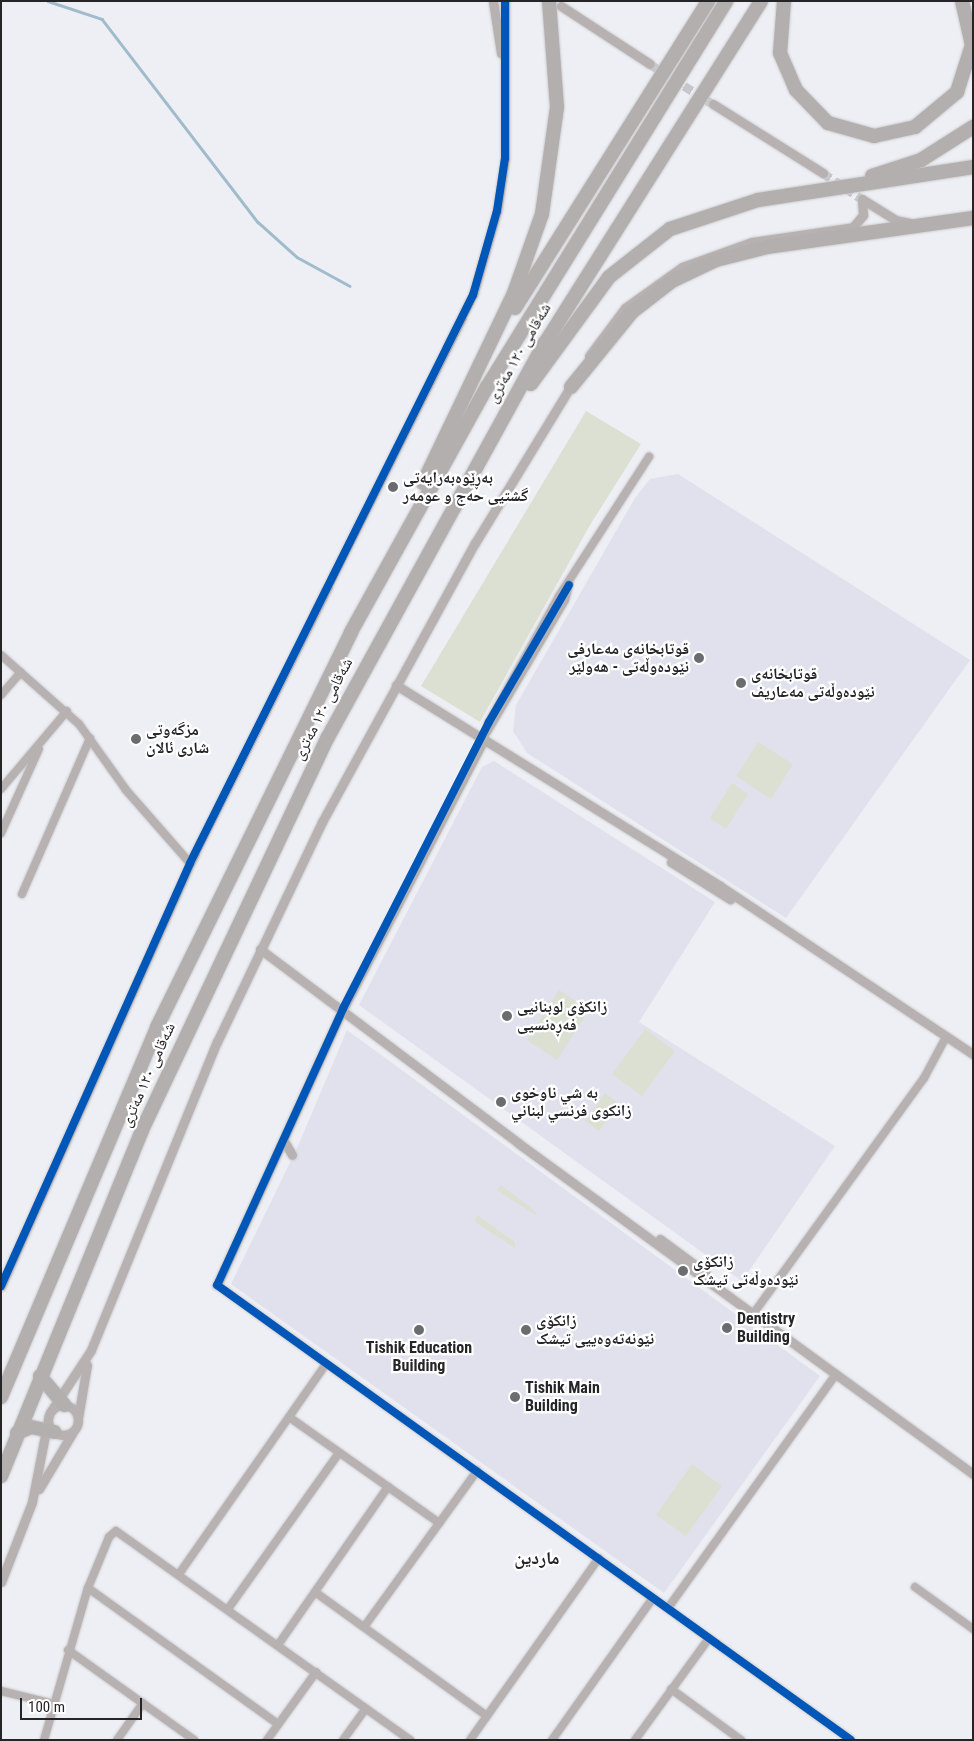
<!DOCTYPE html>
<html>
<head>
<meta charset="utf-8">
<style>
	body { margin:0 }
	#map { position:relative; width:974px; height:1741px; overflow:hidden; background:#eeeff4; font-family:"Roboto Condensed","Noto Naskh Arabic",sans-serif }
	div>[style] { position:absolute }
	.built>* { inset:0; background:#e0e1ec }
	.green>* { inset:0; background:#dbe0d2 }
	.stream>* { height:2.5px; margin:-1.25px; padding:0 1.25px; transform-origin:1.25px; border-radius:1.25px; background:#a0bbcb }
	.tertiary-tunnel>* { height:9px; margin-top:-4.5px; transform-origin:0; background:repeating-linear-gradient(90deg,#c6c7cb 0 9px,transparent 0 13.5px) }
	.roads { filter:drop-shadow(0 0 1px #cbcbce) drop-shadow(0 0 1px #cbcbce) }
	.minor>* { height:8px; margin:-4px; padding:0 4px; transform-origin:4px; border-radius:4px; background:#b7b2b1 }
	.tertiary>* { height:9px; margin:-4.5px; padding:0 4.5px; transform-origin:4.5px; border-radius:4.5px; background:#b7b2b1 }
	.tertiary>.ring { margin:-4.5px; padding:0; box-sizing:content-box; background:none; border:9px solid #b7b2b1; border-radius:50% }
	.motorway>* { height:14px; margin:-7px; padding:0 7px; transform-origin:7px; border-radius:7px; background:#b4afaf }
	.cycleway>* { height:8px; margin:-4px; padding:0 4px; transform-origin:4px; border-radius:4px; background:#0057b8 }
	.dots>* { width:14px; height:14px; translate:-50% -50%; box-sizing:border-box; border:2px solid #fff; border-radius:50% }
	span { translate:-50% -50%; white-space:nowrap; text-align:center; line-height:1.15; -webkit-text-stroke:4.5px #fff; paint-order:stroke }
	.street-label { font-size:16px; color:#252528 }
	.poi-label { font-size:16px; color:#252528; font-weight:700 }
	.left { translate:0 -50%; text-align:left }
	.right { translate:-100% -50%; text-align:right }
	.neighbourhood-label { font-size:18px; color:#252528; font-weight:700 }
	.frame { position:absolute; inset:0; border:2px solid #252528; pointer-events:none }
	.scale { position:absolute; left:20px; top:1698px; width:122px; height:22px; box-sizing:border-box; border:2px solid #252528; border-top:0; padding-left:6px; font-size:15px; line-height:18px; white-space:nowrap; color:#252528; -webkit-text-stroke:4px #fff; paint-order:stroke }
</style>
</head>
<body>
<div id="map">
	<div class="built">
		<div style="clip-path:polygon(678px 474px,970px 660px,786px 918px,527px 753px,513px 731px,516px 705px,635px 498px,650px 479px)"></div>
		<div style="clip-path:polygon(494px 761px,715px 902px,639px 1022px,835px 1146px,742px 1281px,359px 1005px,482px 767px)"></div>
		<div style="clip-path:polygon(347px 1030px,820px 1376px,664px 1593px,231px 1284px,298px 1146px)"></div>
	</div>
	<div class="green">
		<div style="clip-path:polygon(586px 411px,641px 444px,590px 525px,480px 722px,421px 686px)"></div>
		<div style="clip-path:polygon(758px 742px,793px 764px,771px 799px,736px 776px)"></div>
		<div style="clip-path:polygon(732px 783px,748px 794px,726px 829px,710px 818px)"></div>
		<div style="clip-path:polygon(559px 990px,589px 1010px,557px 1060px,527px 1040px)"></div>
		<div style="clip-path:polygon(645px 1029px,675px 1051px,642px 1096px,612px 1074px)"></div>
		<div style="clip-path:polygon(605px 1093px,620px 1104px,599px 1131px,585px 1121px)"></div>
		<div style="clip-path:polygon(501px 1185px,535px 1211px,537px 1216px,497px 1190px)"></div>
		<div style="clip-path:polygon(477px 1215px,515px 1242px,515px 1248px,475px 1222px)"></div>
		<div style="clip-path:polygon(692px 1464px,722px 1486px,686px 1536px,656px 1515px)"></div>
	</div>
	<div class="stream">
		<div style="left:48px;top:1px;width:57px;rotate:18.4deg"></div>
		<div style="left:102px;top:19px;width:256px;rotate:52.5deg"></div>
		<div style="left:258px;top:222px;width:52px;rotate:41.9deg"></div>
		<div style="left:297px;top:257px;width:60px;rotate:28.7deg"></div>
	</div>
	<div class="tertiary-tunnel">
		<div style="left:650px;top:64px;width:75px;rotate:32.4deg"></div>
		<div style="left:823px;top:173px;width:47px;rotate:33.7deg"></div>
	</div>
	<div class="roads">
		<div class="minor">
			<div style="left:1px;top:655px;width:104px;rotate:41.5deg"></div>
			<div style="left:79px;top:724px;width:81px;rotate:54.5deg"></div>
			<div style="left:126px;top:790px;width:97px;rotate:48.8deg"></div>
			<div style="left:1px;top:695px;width:30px;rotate:-49deg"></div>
			<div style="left:487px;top:732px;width:153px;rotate:-59.4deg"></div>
			<div style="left:565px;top:600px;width:16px;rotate:-75deg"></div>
			<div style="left:484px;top:739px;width:18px;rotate:-74deg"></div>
			<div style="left:489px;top:722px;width:144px;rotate:-60.9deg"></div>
			<div style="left:559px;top:596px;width:166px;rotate:-57.1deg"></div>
			<div style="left:1px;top:789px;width:102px;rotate:-49.8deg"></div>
			<div style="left:1px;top:833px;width:92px;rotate:-65.7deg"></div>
			<div style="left:22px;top:894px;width:170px;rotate:-66.4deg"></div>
			<div style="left:217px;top:1285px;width:780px;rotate:35.67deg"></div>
			<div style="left:756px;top:1310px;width:286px;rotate:-54.1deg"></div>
			<div style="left:924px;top:1078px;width:47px;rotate:-61.8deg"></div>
			<div style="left:289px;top:1417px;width:184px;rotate:35.2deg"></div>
			<div style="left:179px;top:1574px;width:256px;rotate:-55deg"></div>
			<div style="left:915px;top:1587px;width:72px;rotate:35.9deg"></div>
			<div style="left:88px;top:1588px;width:234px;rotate:35.6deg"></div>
			<div style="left:315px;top:1592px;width:212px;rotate:35.8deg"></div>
			<div style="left:668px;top:1608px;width:288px;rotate:-54.3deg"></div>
			<div style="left:228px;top:1609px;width:191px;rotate:-54.6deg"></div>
			<div style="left:364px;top:1627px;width:193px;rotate:-54.1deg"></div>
			<div style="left:278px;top:1645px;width:193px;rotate:-55.2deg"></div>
			<div style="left:68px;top:1650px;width:155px;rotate:35.5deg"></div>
			<div style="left:671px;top:1689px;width:87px;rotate:36.1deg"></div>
			<div style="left:1px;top:1691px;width:55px;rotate:13.8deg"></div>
			<div style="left:44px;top:1740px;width:158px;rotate:-73.9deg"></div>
			<div style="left:88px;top:1588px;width:55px;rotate:-67.6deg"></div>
			<div style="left:109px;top:1537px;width:9px;rotate:-41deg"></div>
			<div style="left:116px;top:1531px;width:361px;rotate:35.4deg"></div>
			<div style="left:117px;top:1740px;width:45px;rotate:-54.9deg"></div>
			<div style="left:267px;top:1740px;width:84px;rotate:-54.2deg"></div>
			<div style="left:343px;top:1740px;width:39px;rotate:-54deg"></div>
			<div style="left:470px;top:1740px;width:223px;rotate:-54.7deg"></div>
			<div style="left:552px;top:1740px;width:174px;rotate:-54.6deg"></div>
			<div style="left:635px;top:1740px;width:126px;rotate:-54deg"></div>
		</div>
		<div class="tertiary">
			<div style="left:493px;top:1px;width:53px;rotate:81.3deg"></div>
			<div style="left:561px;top:6px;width:106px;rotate:33.1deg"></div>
			<div style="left:713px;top:104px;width:130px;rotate:32.1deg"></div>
			<div style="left:862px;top:199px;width:39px;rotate:32deg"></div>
			<div style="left:895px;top:220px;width:15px;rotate:11deg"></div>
			<div style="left:589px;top:356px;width:60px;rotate:-53.1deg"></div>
			<div style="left:625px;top:308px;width:70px;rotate:-35.7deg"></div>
			<div style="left:682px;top:267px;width:74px;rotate:-19.7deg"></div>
			<div style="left:752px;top:242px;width:102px;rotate:-8.4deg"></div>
			<div style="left:853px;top:227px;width:16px;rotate:-50deg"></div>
			<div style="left:863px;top:215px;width:16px;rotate:-94deg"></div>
			<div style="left:396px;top:685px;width:381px;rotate:31.8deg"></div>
			<div style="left:720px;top:886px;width:304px;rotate:33.6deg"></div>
			<div style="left:671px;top:862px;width:70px;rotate:32.1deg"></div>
			<div style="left:260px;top:949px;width:323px;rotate:36.9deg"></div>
			<div style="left:518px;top:1143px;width:563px;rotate:36.03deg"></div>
			<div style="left:284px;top:1141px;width:16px;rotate:60deg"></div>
			<div style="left:660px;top:1239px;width:57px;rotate:36.5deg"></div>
			<div style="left:217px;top:1285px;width:303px;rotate:-65.5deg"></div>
			<div style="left:343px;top:1009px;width:305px;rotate:-62.4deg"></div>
			<div style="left:1px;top:1286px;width:463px;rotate:-65.9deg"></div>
			<div style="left:190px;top:863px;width:635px;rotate:-63.52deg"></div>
			<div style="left:473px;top:295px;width:87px;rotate:-74.1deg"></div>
			<div style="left:497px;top:211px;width:54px;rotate:-81.4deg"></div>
			<div style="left:505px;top:158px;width:157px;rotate:-90deg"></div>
			<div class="ring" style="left:48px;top:1405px;width:21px;height:21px"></div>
			<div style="left:51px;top:1411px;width:73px;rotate:-56.7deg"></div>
			<div style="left:91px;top:1350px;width:333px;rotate:-67.8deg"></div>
			<div style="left:217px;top:1042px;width:244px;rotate:-64.5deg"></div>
			<div style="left:322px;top:822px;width:318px;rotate:-61.3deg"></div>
			<div style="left:475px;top:543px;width:186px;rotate:-58.6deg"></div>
			<div style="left:78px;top:1418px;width:54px;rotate:-80.4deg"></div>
			<div style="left:39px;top:1489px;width:66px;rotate:-59.2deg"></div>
			<div style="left:1px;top:1582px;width:86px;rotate:-68.8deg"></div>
			<div style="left:32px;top:1502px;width:84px;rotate:-79deg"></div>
		</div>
		<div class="motorway">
			<div style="left:784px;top:1px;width:52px;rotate:94.4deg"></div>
			<div style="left:780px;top:53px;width:40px;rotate:66.6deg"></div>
			<div style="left:796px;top:90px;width:46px;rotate:45.9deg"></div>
			<div style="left:828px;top:123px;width:48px;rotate:15.8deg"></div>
			<div style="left:874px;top:136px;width:42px;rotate:-12.4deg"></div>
			<div style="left:915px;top:127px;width:55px;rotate:-39.8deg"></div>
			<div style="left:957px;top:92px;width:49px;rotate:-72.3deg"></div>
			<div style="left:972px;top:45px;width:45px;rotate:-102.8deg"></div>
			<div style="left:872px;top:176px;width:52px;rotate:-18.1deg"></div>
			<div style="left:921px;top:160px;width:62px;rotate:-32.4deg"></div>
			<div style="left:515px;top:308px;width:363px;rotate:-57.8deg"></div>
			<div style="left:531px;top:384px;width:132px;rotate:-53.9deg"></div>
			<div style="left:609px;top:277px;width:78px;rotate:-38.2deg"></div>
			<div style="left:670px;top:229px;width:93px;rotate:-18.2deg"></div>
			<div style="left:758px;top:200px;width:218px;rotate:-8.7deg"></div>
			<div style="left:571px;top:387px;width:97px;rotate:-50.9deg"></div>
			<div style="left:632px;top:312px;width:51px;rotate:-37.8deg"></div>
			<div style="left:672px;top:281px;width:49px;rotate:-25.5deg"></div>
			<div style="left:716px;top:260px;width:53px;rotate:-14.3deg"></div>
			<div style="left:767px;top:247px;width:208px;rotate:-8deg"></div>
			<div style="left:423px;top:483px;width:211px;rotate:-64.4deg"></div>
			<div style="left:514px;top:293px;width:84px;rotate:-70.5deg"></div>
			<div style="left:542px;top:214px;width:108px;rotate:-82deg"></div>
			<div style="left:557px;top:107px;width:106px;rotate:-94.3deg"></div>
			<div style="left:40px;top:1376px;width:38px;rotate:50deg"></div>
			<div style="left:1px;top:1397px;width:402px;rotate:-67.1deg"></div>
			<div style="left:157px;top:1027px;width:440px;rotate:-63.8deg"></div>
			<div style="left:351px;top:632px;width:280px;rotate:-61deg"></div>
			<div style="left:487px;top:387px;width:454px;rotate:-58.2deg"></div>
			<div style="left:17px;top:1433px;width:15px;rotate:-23deg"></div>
			<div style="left:31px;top:1427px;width:24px;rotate:12deg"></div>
			<div style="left:1px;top:1476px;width:374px;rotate:-67.8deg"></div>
			<div style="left:142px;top:1130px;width:435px;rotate:-64.7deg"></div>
			<div style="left:328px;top:737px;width:450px;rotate:-61.2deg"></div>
			<div style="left:545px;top:343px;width:404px;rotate:-57.7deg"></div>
		</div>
	</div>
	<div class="cycleway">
		<div style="left:569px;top:585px;width:159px;rotate:120.3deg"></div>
		<div style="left:489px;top:722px;width:322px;rotate:117deg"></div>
		<div style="left:343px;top:1009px;width:303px;rotate:114.5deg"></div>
		<div style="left:217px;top:1285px;width:780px;rotate:35.67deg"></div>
		<div style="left:1px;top:1286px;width:463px;rotate:-65.9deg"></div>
		<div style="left:190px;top:863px;width:635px;rotate:-63.52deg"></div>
		<div style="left:473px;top:295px;width:87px;rotate:-74.1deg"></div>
		<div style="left:497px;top:211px;width:54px;rotate:-81.4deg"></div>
		<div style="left:505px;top:158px;width:157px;rotate:-90deg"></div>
	</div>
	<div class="dots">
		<div style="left:393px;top:487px;background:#6b6c6f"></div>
		<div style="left:699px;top:658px;background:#6b6c6f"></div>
		<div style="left:741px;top:683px;background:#6b6c6f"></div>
		<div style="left:136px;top:739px;background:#6b6c6f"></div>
		<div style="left:507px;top:1016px;background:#6b6c6f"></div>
		<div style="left:501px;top:1102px;background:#6b6c6f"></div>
		<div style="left:683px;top:1271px;background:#6b6c6f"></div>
		<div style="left:727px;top:1328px;background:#6b6c6f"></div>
		<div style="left:419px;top:1330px;background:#6b6c6f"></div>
		<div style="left:526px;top:1330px;background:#6b6c6f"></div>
		<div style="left:515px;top:1397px;background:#6b6c6f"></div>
	</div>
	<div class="street-label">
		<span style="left:519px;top:353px;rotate:-60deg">شەقامی ١٢٠ مەتری</span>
		<span style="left:323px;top:709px;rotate:-63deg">شەقامی ١٢٠ مەتری</span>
		<span style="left:148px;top:1075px;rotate:-66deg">شەقامی ١٢٠ مەتری</span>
	</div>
	<div class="poi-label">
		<span class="left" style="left:403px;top:487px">بەڕێوەبەرایەتی<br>گشتیی حەج و عومەر</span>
		<span class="right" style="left:689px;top:658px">قوتابخانەی مەعارفی<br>نێودەوڵەتی - هەولێر</span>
		<span class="left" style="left:751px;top:683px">قوتابخانەی<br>نێودەوڵەتی مەعاریف</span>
		<span class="left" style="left:146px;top:739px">مزگەوتی<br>شاری ئالان</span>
		<span class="left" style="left:517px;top:1016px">زانکۆی لوبنانیی<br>فەڕەنسیی</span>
		<span class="left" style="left:511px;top:1102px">به شي ناوخوى<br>زانكوى فرنسي لبناني</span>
		<span class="left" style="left:693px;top:1271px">زانکۆی<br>نێودەوڵەتی تیشک</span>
		<span class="left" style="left:737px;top:1328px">Dentistry<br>Building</span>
		<span class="left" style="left:536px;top:1330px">زانکۆی<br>نێونەتەوەییی تیشک</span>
		<span style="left:419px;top:1357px">Tishik Education<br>Building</span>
		<span class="left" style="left:525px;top:1397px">Tishik Main<br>Building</span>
	</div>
	<div class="neighbourhood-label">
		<span style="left:537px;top:1558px">ماردین</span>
	</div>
	<div class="frame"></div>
	<div class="scale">100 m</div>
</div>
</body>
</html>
